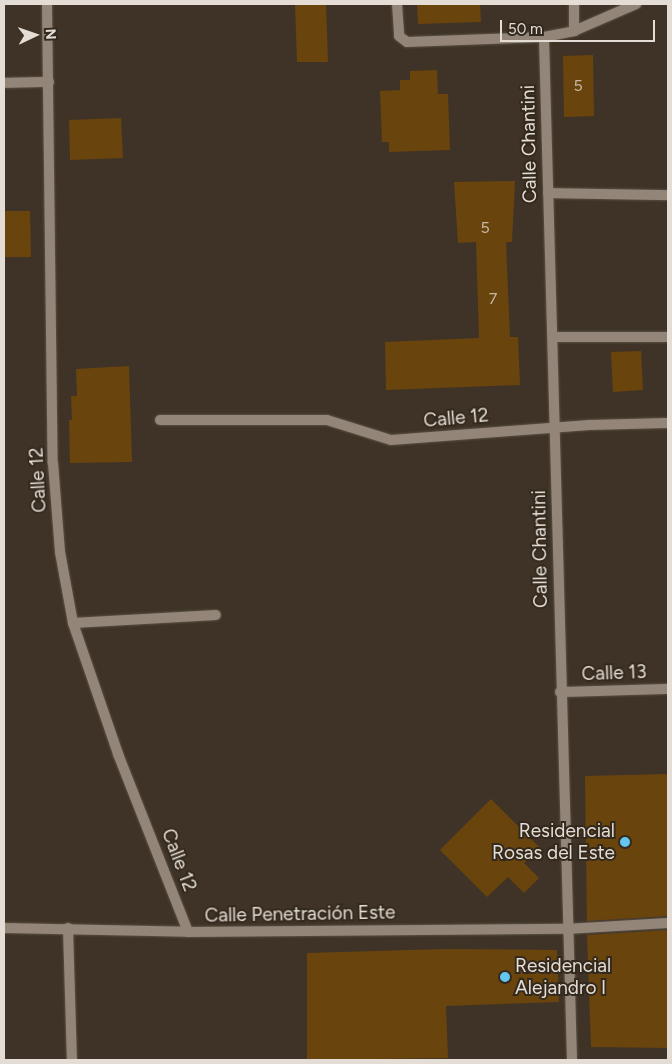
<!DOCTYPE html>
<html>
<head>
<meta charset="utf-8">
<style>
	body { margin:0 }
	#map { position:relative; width:672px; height:1064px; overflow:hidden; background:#3f3327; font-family:Figtree,sans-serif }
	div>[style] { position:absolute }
	.building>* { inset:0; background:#6a440d }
	.roads { filter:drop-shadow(0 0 1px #5a5146) drop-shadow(0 0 1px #5a5146) }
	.minor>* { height:10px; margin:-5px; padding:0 5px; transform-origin:5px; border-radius:5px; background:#938678 }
	.tertiary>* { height:10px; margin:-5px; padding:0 5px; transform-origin:5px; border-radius:5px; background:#938678 }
	.dots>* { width:14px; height:14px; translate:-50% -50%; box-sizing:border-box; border:2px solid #34291d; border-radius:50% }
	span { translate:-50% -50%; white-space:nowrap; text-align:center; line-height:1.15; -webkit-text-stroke:4px #34291d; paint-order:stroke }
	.number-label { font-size:16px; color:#c6b7a3 }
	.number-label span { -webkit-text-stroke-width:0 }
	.street-label { font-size:19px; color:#e4ddd5 }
	.poi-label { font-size:19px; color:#e4ddd5 }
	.right { translate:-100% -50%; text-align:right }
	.left { translate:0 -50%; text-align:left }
	.frame { position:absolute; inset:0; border:5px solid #e4ddd5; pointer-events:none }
	.north { position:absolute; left:10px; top:10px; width:50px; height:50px; -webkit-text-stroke:4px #34291d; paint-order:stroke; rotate:87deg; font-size:14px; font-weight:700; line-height:20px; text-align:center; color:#e4ddd5 }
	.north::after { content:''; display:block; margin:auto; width:18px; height:22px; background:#e4ddd5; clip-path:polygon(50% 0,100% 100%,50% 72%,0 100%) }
	.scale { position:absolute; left:500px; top:20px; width:155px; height:22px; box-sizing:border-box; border:2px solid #e4ddd5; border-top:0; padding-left:6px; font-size:15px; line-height:18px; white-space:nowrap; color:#e4ddd5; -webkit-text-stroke:4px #34291d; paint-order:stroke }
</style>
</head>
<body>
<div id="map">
	<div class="building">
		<div style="clip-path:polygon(295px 4px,326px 4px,328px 62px,297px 62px)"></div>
		<div style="clip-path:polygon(417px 4px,480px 4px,481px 22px,418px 24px)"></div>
		<div style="clip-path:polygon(593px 55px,594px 116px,564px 117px,563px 56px)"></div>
		<div style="clip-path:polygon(437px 70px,438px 94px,448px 94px,450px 150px,389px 152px,389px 142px,382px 142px,380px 91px,400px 90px,400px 80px,410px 80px,410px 71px)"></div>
		<div style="clip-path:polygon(121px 118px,123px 158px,70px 160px,69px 120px)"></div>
		<div style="clip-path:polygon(515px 181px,512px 242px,506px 242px,510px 337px,518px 337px,520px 385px,386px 390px,385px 342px,479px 338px,476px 242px,458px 243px,454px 182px)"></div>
		<div style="clip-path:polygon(4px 211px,30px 211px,31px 257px,4px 257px)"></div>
		<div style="clip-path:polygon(641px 351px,643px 390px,613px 392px,611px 352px)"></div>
		<div style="clip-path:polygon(129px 366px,132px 462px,70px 463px,69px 420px,72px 420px,71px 396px,77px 396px,76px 369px)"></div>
		<div style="clip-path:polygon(668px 774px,668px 916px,587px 921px,585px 776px)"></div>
		<div style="clip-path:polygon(491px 799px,539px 847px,524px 863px,539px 878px,524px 893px,508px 877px,487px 897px,440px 850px)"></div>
		<div style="clip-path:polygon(668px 930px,668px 1048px,591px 1047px,587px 935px)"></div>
		<div style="clip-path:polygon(444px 949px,557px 950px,559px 1002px,446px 1006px,448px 1058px,307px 1060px,307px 953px)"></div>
	</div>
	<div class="roads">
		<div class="minor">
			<div style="left:47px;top:4px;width:459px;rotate:89.3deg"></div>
			<div style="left:53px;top:463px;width:89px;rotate:85.5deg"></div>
			<div style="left:60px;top:552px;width:72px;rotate:79.6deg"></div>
			<div style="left:73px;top:623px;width:139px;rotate:71deg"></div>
			<div style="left:118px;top:754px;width:191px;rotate:68.5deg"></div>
			<div style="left:397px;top:4px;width:32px;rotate:86deg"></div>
			<div style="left:399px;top:36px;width:10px;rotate:37deg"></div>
			<div style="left:407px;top:42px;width:137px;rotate:-2.1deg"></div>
			<div style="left:574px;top:4px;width:27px;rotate:90deg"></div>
			<div style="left:4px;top:83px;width:45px;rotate:-1.3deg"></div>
			<div style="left:548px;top:193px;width:120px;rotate:1deg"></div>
			<div style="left:553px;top:337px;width:115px"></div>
			<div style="left:160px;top:420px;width:167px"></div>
			<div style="left:327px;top:420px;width:67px;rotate:17.4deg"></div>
			<div style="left:391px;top:440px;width:199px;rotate:-4.3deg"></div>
			<div style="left:589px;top:425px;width:79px;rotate:-1.5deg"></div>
			<div style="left:73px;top:623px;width:143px;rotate:-3.2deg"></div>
			<div style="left:560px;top:692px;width:108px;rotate:-1.6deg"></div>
			<div style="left:4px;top:928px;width:184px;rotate:1.2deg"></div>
			<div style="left:188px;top:932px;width:378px;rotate:-0.5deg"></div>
			<div style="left:566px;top:929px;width:102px;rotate:-3.4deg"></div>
			<div style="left:68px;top:928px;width:132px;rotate:88.3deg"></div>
		</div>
		<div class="tertiary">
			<div style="left:572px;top:1060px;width:1023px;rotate:-91.57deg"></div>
			<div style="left:544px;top:37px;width:31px;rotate:-11deg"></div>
			<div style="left:574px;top:31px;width:68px;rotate:-23.5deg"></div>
		</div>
	</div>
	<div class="dots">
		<div style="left:625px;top:842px;background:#64c5ee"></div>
		<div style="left:505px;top:977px;background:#64c5ee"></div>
	</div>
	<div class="number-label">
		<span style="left:578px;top:86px">5</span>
		<span style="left:485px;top:228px">5</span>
		<span style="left:493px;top:299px">7</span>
	</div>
	<div class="street-label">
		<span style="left:529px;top:144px;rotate:-91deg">Calle Chantini</span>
		<span style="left:456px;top:418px;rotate:-5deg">Calle 12</span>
		<span style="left:38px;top:480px;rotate:-93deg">Calle 12</span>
		<span style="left:540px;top:549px;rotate:-91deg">Calle Chantini</span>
		<span style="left:614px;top:673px;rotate:-2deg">Calle 13</span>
		<span style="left:179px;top:860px;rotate:69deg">Calle 12</span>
		<span style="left:300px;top:914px;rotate:-1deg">Calle Penetración Este</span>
	</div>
	<div class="poi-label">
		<span class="right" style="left:615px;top:842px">Residencial<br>Rosas del Este</span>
		<span class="left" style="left:515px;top:977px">Residencial<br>Alejandro I</span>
	</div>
	<div class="frame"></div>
	<div class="north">N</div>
	<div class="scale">50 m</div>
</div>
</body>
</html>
